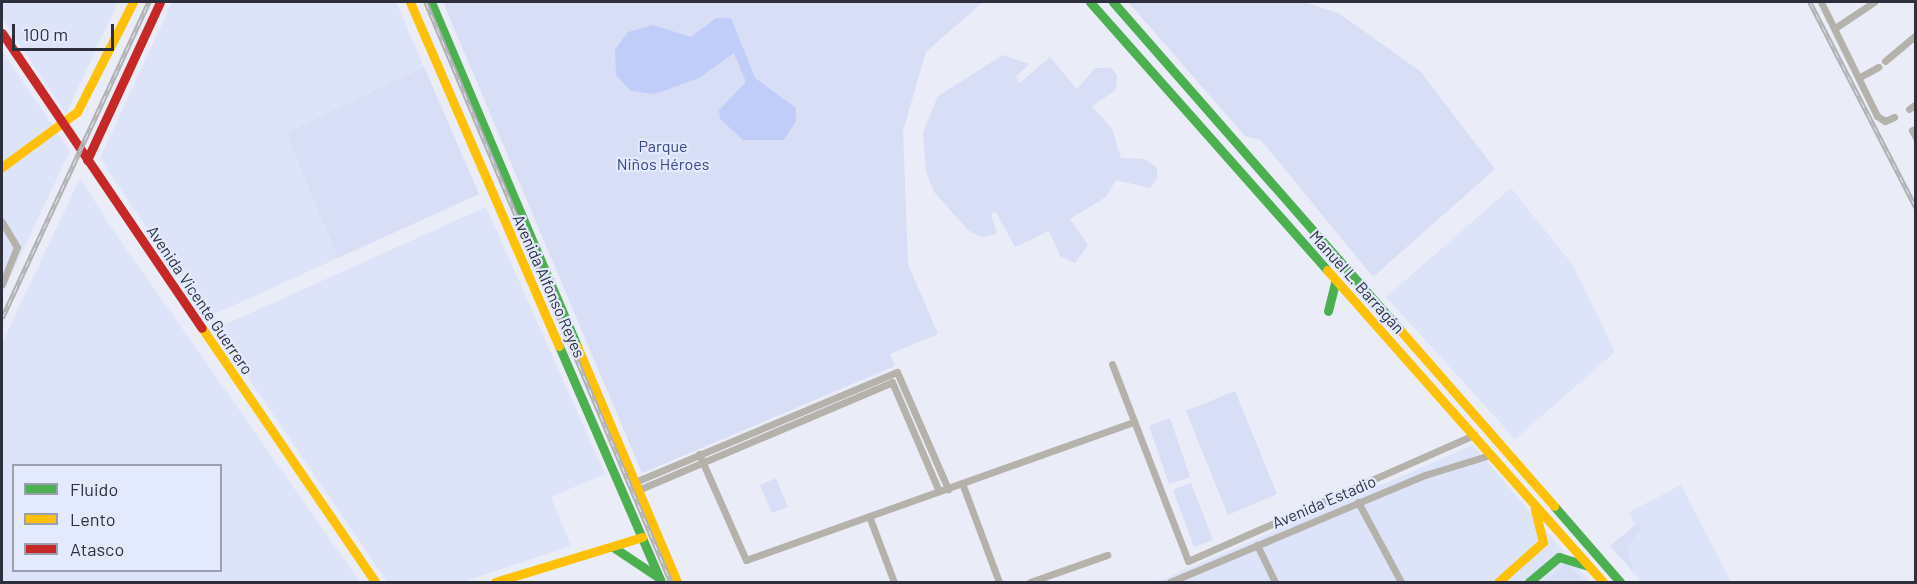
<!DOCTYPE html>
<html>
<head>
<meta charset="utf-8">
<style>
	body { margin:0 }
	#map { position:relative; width:1917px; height:584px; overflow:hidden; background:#eaedf7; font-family:Barlow,sans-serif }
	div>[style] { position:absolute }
	.built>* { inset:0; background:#dde4fa }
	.green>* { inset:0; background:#d7def6 }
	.water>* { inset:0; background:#c0cdf9 }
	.street>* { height:7px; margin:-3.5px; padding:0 3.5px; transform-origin:3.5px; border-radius:3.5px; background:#b5b1ab }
	.fast>* { height:9px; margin:-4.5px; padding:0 4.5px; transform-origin:4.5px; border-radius:4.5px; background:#4caf50 }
	.slow>* { height:9px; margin:-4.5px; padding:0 4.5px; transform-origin:4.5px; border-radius:4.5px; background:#ffc107 }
	.jam>* { height:9px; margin:-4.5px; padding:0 4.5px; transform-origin:4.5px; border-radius:4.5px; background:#c62828 }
	.rail>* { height:4.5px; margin-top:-2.25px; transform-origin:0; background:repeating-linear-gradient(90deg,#e4eafd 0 7px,#b1b1b3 0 14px); box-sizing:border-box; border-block:2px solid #b1b1b3 }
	span { translate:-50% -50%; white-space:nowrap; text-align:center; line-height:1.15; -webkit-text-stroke:4.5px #e4eafd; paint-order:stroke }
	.park-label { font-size:16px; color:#37468b }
	.street-label { font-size:16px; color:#2d303c }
	.frame { position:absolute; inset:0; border:3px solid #2d303c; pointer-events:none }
	.legend { position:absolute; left:12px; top:464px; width:210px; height:108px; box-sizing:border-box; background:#e4eafd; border:2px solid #9ba0b0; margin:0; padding:8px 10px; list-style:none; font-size:18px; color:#2d303c }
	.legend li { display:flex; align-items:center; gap:12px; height:30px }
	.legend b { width:30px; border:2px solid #9ba0b0 }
	.scale { position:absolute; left:12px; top:24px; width:102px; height:27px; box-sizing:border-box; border:3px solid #2d303c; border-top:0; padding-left:8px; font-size:18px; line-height:21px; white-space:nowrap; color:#2d303c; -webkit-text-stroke:4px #e4eafd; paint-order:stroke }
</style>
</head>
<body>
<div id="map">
	<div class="built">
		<div style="clip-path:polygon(2px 2px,118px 2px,66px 114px,2px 18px)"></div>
		<div style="clip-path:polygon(172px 2px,396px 2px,424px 67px,287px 133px,338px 258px,206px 318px,100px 158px)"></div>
		<div style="clip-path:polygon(2px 51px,70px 151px,2px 294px)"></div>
		<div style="clip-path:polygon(evenodd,80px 178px,113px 230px,360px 582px,2px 582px,2px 343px,80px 178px,14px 466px,220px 466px,220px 570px,14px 570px,14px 466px)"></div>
		<div style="clip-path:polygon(1511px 188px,1573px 265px,1615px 352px,1515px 439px,1386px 297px)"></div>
		<div style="clip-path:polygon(486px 207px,605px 474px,551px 497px,571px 546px,462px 582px,387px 582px,215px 329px)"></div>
		<div style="clip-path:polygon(1473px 445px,1590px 582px,1156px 582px,1250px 542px)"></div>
		<div style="clip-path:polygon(1681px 485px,1731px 582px,1642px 582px,1610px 546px,1635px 526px,1629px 512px)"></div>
	</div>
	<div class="green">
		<div style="clip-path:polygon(443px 2px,983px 2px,926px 52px,903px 131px,908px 264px,938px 334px,890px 354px,895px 366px,642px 473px)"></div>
		<div style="clip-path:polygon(1128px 2px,1305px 2px,1340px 14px,1420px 71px,1495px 169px,1373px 277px,1261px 140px,1245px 136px)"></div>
		<div style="clip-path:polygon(1003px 55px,1029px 64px,1016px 77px,1020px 83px,1050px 57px,1077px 89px,1095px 68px,1111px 68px,1117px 75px,1116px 90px,1092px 106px,1112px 129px,1121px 158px,1145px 159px,1157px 168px,1157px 179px,1150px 188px,1116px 180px,1106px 197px,1070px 219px,1088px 245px,1075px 263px,1060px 256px,1049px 231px,1015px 247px,996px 212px,991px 214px,997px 234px,982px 237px,969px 231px,934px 192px,926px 172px,923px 132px,938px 96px)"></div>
		<div style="clip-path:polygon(424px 67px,479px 194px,338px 258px,286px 133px)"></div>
		<div style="clip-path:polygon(1235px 391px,1277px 494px,1228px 515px,1186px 411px)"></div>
		<div style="clip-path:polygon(1170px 418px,1190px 477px,1169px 484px,1149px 426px)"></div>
		<div style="clip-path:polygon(776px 478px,788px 507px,772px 513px,760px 485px)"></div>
		<div style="clip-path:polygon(1191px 483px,1213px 540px,1194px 547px,1173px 490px)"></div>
		<div style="clip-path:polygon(1639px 522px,1641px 528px,1627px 548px,1634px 572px,1610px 546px)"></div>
		<div style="clip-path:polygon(1568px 563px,1583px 582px,1544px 582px,1565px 564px)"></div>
	</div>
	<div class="water">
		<div style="clip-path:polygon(716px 18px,731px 18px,755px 78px,796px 108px,796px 121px,784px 140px,743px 140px,720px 119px,719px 110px,746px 82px,734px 53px,699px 78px,655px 94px,631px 91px,616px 75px,615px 50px,628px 32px,653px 25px,691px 37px)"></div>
	</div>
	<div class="street">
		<div style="left:1821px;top:2px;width:127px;rotate:63.8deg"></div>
		<div style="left:1877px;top:116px;width:9px;rotate:32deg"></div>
		<div style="left:1885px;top:121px;width:10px;rotate:-24deg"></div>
		<div style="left:1835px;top:28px;width:47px;rotate:-33.7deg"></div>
		<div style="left:1885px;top:61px;width:40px;rotate:-40deg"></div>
		<div style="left:1860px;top:77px;width:21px;rotate:-29deg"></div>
		<div style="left:1909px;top:109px;width:9px;rotate:-36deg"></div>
		<div style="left:1912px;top:130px;width:9px;rotate:63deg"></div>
		<div style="left:2px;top:222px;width:29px;rotate:59deg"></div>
		<div style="left:17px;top:247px;width:40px;rotate:112deg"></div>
		<div style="left:1112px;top:364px;width:211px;rotate:68.9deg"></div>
		<div style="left:1188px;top:561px;width:313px;rotate:-23.8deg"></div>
		<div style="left:699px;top:454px;width:116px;rotate:66.1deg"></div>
		<div style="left:746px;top:560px;width:412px;rotate:-19.6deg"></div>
		<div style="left:635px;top:482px;width:284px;rotate:-22.8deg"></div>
		<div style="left:897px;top:372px;width:128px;rotate:66.4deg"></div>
		<div style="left:962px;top:483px;width:106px;rotate:69.5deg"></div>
		<div style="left:638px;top:490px;width:276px;rotate:-23deg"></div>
		<div style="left:892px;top:382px;width:119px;rotate:66.7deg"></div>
		<div style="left:1358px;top:502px;width:91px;rotate:61.7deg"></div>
		<div style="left:869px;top:516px;width:71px;rotate:69.3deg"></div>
		<div style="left:1257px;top:545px;width:41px;rotate:64.1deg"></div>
		<div style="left:1030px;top:582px;width:82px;rotate:-19.3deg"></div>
		<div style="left:1170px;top:582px;width:277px;rotate:-22.8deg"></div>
		<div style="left:1425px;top:475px;width:68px;rotate:-17.1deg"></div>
	</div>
	<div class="fast">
		<div style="left:431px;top:2px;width:374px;rotate:67deg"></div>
		<div style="left:1090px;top:2px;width:358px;rotate:48.5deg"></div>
		<div style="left:1113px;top:2px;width:436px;rotate:48.8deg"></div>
		<div style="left:1328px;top:311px;width:30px;rotate:-76deg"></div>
		<div style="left:559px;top:346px;width:257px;rotate:66.6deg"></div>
		<div style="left:1554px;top:506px;width:101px;rotate:49deg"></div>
		<div style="left:613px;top:547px;width:54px;rotate:33.7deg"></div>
		<div style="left:1529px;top:582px;width:39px;rotate:-40deg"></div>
		<div style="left:1559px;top:557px;width:28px;rotate:17deg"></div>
	</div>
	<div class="slow">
		<div style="left:410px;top:2px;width:375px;rotate:66.6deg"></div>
		<div style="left:2px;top:167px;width:93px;rotate:-36.3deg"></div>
		<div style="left:77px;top:112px;width:123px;rotate:-63deg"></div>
		<div style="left:1327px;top:270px;width:417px;rotate:48.5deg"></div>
		<div style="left:202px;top:328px;width:307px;rotate:55.7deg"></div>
		<div style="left:1400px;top:330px;width:234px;rotate:48.8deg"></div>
		<div style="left:577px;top:346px;width:256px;rotate:67deg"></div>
		<div style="left:495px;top:582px;width:154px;rotate:-17deg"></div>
		<div style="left:1498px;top:582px;width:60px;rotate:-41.6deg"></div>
		<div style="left:1543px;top:542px;width:34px;rotate:-104deg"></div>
	</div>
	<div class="jam">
		<div style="left:2px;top:33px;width:356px;rotate:55.9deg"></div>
		<div style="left:87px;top:160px;width:174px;rotate:-65.2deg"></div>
	</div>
	<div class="rail">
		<div style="left:426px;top:2px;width:630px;rotate:67.1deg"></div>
		<div style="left:1810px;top:2px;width:231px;rotate:62.7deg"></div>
		<div style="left:2px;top:318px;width:349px;rotate:-65.1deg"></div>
	</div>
	<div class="park-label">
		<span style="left:663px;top:155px">Parque<br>Niños Héroes</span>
	</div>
	<div class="street-label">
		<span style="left:1357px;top:282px;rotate:48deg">Manuel L. Barragán</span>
		<span style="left:549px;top:286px;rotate:66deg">Avenida Alfonso Reyes</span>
		<span style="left:200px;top:300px;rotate:56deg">Avenida Vicente Guerrero</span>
		<span style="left:1324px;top:502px;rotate:-23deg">Avenida Estadio</span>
	</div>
	<div class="frame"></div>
	<ul class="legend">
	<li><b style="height:8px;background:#4caf50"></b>Fluido</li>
	<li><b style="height:8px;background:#ffc107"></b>Lento</li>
	<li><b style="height:8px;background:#c62828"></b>Atasco</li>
	</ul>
	<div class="scale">100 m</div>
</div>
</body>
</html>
